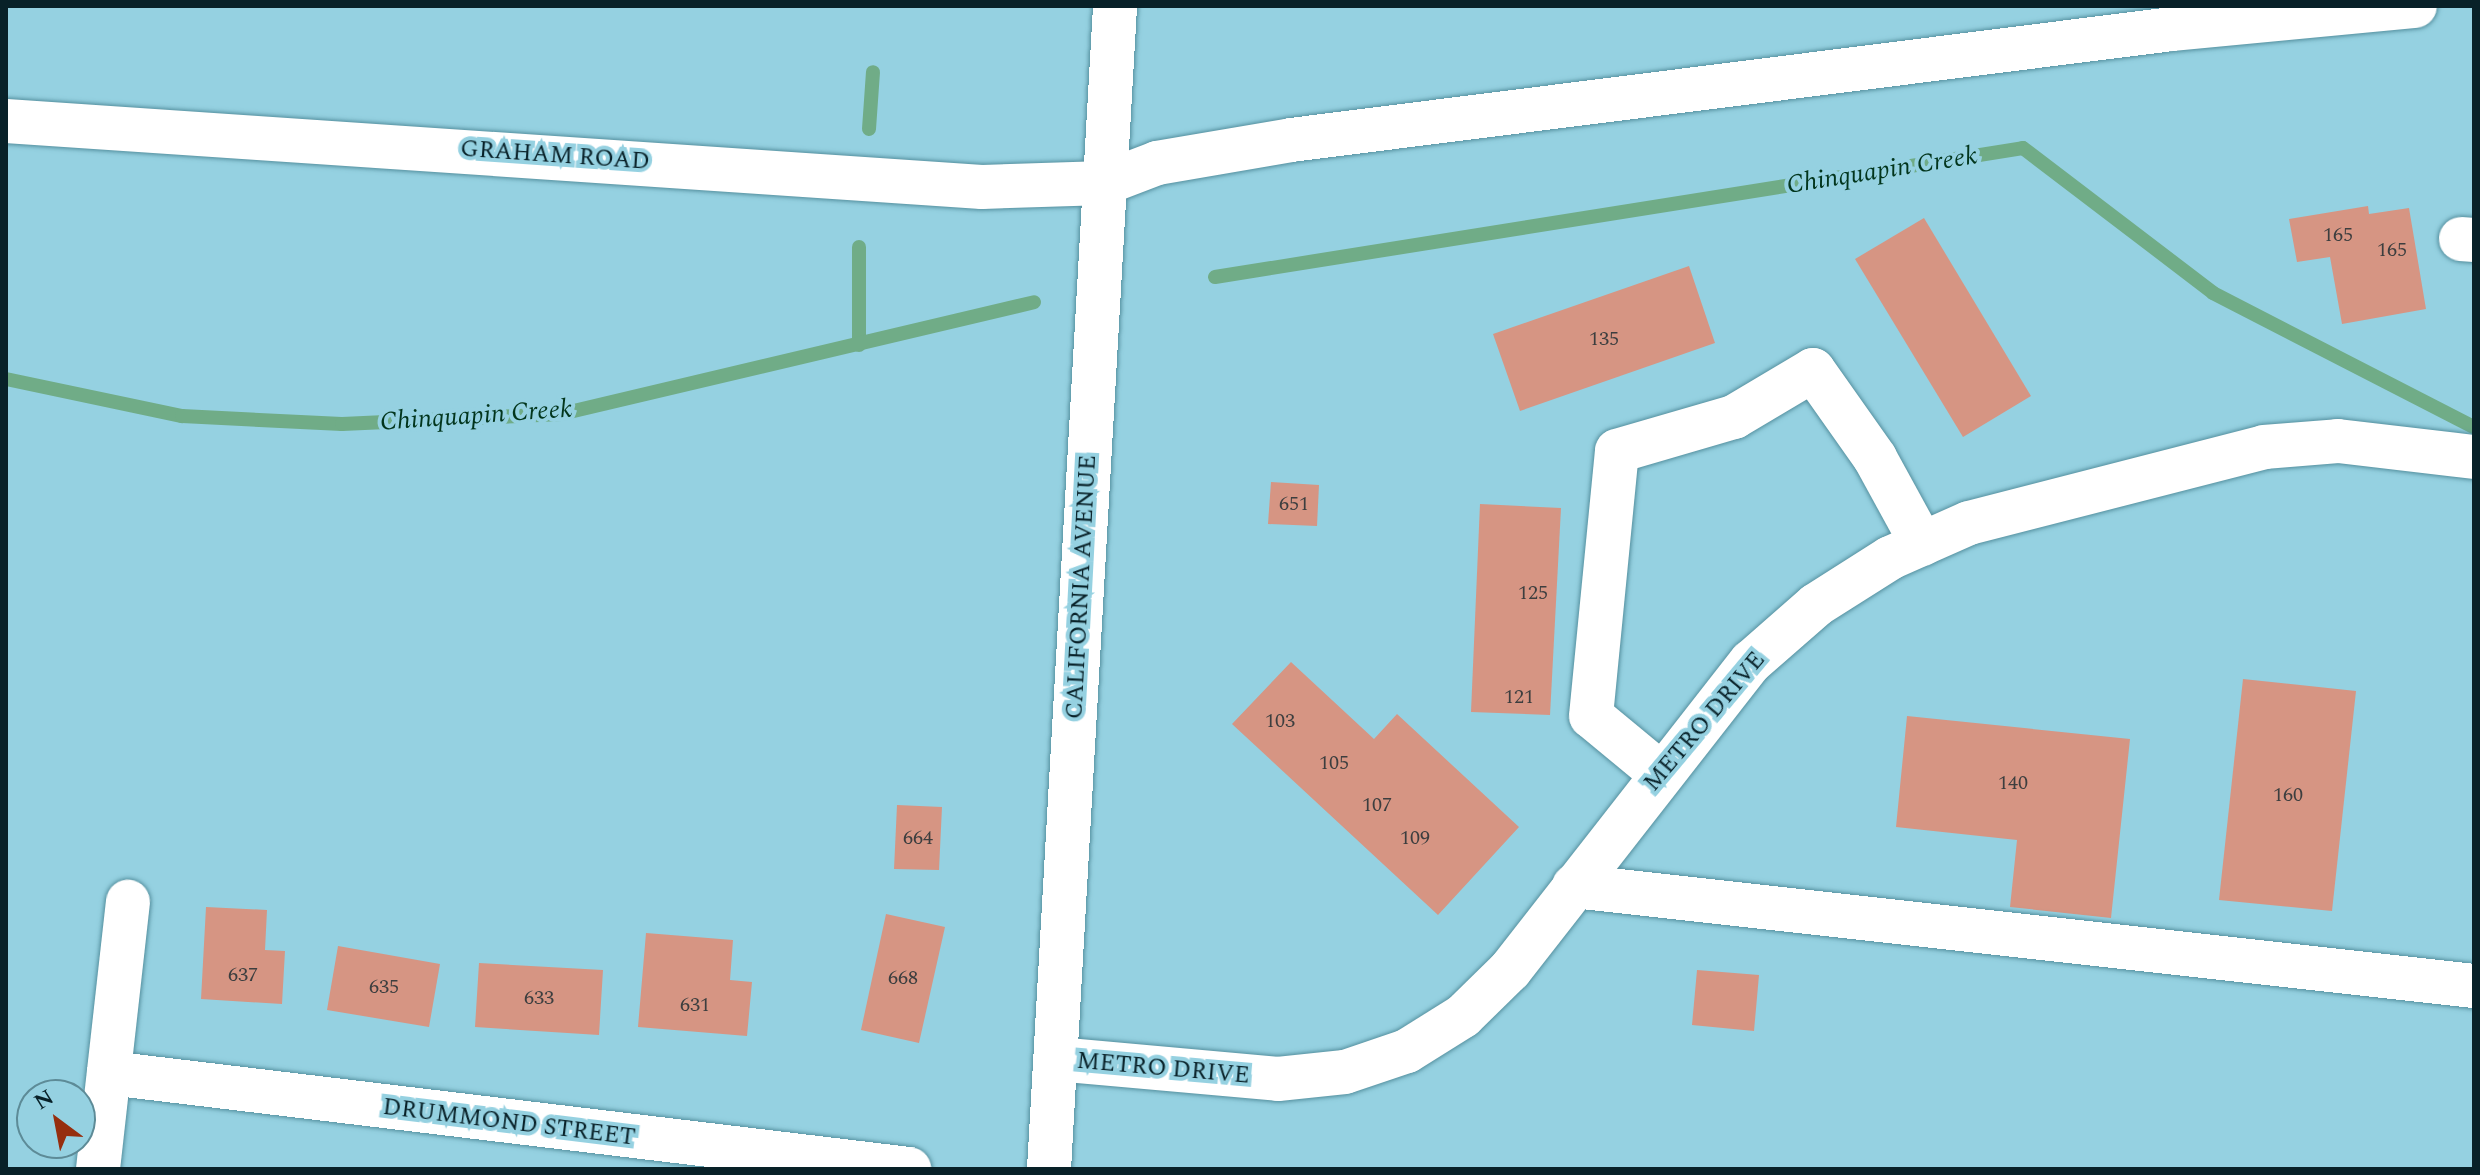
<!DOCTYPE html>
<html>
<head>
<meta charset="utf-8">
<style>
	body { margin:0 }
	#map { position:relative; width:2480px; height:1175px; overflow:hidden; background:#95d1e1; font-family:Spectral,serif }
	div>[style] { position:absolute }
	.stream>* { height:14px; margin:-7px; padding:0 7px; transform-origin:7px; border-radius:7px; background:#70ac87 }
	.building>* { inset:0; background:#d69583 }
	.roads { filter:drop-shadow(0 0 2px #55909f) drop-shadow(0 0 2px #55909f) }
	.minor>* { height:44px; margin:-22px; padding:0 22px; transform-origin:22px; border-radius:22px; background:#fff }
	.major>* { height:44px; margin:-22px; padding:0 22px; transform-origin:22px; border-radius:22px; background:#fff }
	.highway>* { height:44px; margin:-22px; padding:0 22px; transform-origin:22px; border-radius:22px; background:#fff }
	span { translate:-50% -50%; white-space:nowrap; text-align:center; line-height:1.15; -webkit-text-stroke:8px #95d1e1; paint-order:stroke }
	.number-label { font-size:20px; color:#3c3e3f }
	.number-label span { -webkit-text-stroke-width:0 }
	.street-label { font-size:24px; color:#082128 }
	.water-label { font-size:26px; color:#02351c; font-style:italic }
	.frame { position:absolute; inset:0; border:8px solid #082128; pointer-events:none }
	.north { position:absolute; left:16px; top:1079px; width:80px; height:80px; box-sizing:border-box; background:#95d1e1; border:2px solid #5d8b97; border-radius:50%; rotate:328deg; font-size:22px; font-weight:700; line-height:32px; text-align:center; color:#082128 }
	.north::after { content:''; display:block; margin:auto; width:28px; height:36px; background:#962e0e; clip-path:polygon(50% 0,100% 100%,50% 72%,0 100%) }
</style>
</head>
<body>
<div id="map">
	<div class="stream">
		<div style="left:869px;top:129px;width:57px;rotate:-86deg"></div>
		<div style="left:859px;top:247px;width:98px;rotate:90deg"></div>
		<div style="left:1215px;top:277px;width:818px;rotate:-9.07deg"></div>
		<div style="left:2023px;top:148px;width:239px;rotate:37.3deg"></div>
		<div style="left:2213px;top:293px;width:293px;rotate:27.2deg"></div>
		<div style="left:6px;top:379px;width:180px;rotate:11.9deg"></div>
		<div style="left:182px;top:416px;width:160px;rotate:2.9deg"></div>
		<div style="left:342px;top:424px;width:219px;rotate:-2.6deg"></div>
		<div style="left:561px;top:414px;width:486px;rotate:-13.3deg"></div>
	</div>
	<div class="building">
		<div style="clip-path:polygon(2368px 206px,2369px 214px,2409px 208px,2426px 309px,2342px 324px,2330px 257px,2297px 262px,2289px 219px)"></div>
		<div style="clip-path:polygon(1924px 218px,2031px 396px,1963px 437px,1855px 259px)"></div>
		<div style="clip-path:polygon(1689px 266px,1715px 343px,1520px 411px,1493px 334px)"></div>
		<div style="clip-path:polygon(1271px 482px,1319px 485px,1317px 526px,1268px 524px)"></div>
		<div style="clip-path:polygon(1480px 504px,1561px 508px,1550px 715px,1471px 712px)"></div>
		<div style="clip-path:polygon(1291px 662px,1374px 739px,1397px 714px,1519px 827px,1438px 915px,1232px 724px)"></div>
		<div style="clip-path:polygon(2243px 679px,2356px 691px,2332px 911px,2219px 900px)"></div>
		<div style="clip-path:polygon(1907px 716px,2130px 739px,2111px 918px,2010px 907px,2017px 840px,1896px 827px)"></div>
		<div style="clip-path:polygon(897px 805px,942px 807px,939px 870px,894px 869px)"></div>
		<div style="clip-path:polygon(206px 907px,267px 910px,265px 950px,285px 951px,282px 1004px,201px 999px)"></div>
		<div style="clip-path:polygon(886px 914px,945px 927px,919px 1043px,861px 1030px)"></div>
		<div style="clip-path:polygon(646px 933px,733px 940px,730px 980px,752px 982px,747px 1036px,638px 1027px)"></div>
		<div style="clip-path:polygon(338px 946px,440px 964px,429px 1027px,327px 1010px)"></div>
		<div style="clip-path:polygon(479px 963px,603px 970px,599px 1035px,475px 1027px)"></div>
		<div style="clip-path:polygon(1697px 970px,1759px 975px,1754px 1031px,1692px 1025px)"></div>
	</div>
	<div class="roads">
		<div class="minor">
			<div style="left:6px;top:121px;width:978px;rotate:3.87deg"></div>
			<div style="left:982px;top:187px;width:123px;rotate:-1.9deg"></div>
			<div style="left:2461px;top:239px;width:13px;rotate:4deg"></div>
			<div style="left:1660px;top:773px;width:89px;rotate:-140.4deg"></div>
			<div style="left:1591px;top:716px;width:266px;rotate:-84.4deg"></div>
			<div style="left:1617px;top:451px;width:122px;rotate:-16.2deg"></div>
			<div style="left:1734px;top:417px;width:92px;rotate:-30.7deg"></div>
			<div style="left:1813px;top:370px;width:108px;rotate:54.8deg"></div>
			<div style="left:1875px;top:458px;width:98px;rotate:61.3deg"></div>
			<div style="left:1574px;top:886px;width:906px;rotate:6.34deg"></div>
			<div style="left:1056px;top:1059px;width:223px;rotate:5.1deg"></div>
			<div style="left:1278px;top:1079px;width:67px;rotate:-6deg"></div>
			<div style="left:1345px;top:1072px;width:65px;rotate:-18.7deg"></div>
			<div style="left:1407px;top:1051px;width:66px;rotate:-32deg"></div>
			<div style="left:1463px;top:1016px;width:66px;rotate:-44.4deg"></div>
			<div style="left:1510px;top:970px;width:391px;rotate:-52deg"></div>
			<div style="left:1751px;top:662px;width:86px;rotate:-41.2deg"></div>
			<div style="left:1816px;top:605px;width:88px;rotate:-32.4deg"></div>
			<div style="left:1890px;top:558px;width:86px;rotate:-23.9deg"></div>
			<div style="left:1969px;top:523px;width:305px;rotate:-14.4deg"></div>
			<div style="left:2264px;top:447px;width:74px;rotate:-4.6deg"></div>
			<div style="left:2338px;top:441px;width:137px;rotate:6.7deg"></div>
			<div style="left:109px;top:1073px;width:806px;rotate:6.84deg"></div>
			<div style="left:98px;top:1169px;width:269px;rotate:-83.6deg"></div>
		</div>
		<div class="major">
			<div style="left:1049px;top:1169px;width:1165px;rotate:-86.75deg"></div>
		</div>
		<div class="highway">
			<div style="left:1105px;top:183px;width:56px;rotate:-21deg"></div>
			<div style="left:1157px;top:163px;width:136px;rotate:-9.7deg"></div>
			<div style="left:1291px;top:140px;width:888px;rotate:-7.18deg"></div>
			<div style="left:2172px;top:29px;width:244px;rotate:-5.4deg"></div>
		</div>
	</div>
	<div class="number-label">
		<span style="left:2338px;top:235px">165</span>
		<span style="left:2392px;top:250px">165</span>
		<span style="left:1604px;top:339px">135</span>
		<span style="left:1294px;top:504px">651</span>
		<span style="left:1533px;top:593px">125</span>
		<span style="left:1519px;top:697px">121</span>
		<span style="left:1280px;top:721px">103</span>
		<span style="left:1334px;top:763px">105</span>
		<span style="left:2013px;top:783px">140</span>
		<span style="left:2288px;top:795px">160</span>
		<span style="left:1377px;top:805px">107</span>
		<span style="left:918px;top:838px">664</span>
		<span style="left:1415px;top:838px">109</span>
		<span style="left:243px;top:975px">637</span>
		<span style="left:903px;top:978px">668</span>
		<span style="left:384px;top:987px">635</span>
		<span style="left:539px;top:998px">633</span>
		<span style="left:695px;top:1005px">631</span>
	</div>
	<div class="street-label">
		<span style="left:555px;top:156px;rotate:4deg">GRAHAM ROAD</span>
		<span style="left:1082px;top:587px;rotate:-87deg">CALIFORNIA AVENUE</span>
		<span style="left:1705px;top:722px;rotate:-50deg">METRO DRIVE</span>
		<span style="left:1163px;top:1069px;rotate:5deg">METRO DRIVE</span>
		<span style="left:509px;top:1123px;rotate:7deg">DRUMMOND STREET</span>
	</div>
	<div class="water-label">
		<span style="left:1882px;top:171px;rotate:-9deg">Chinquapin Creek</span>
		<span style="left:476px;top:416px;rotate:-4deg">Chinquapin Creek</span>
	</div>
	<div class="frame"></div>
	<div class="north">N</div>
</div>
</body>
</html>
